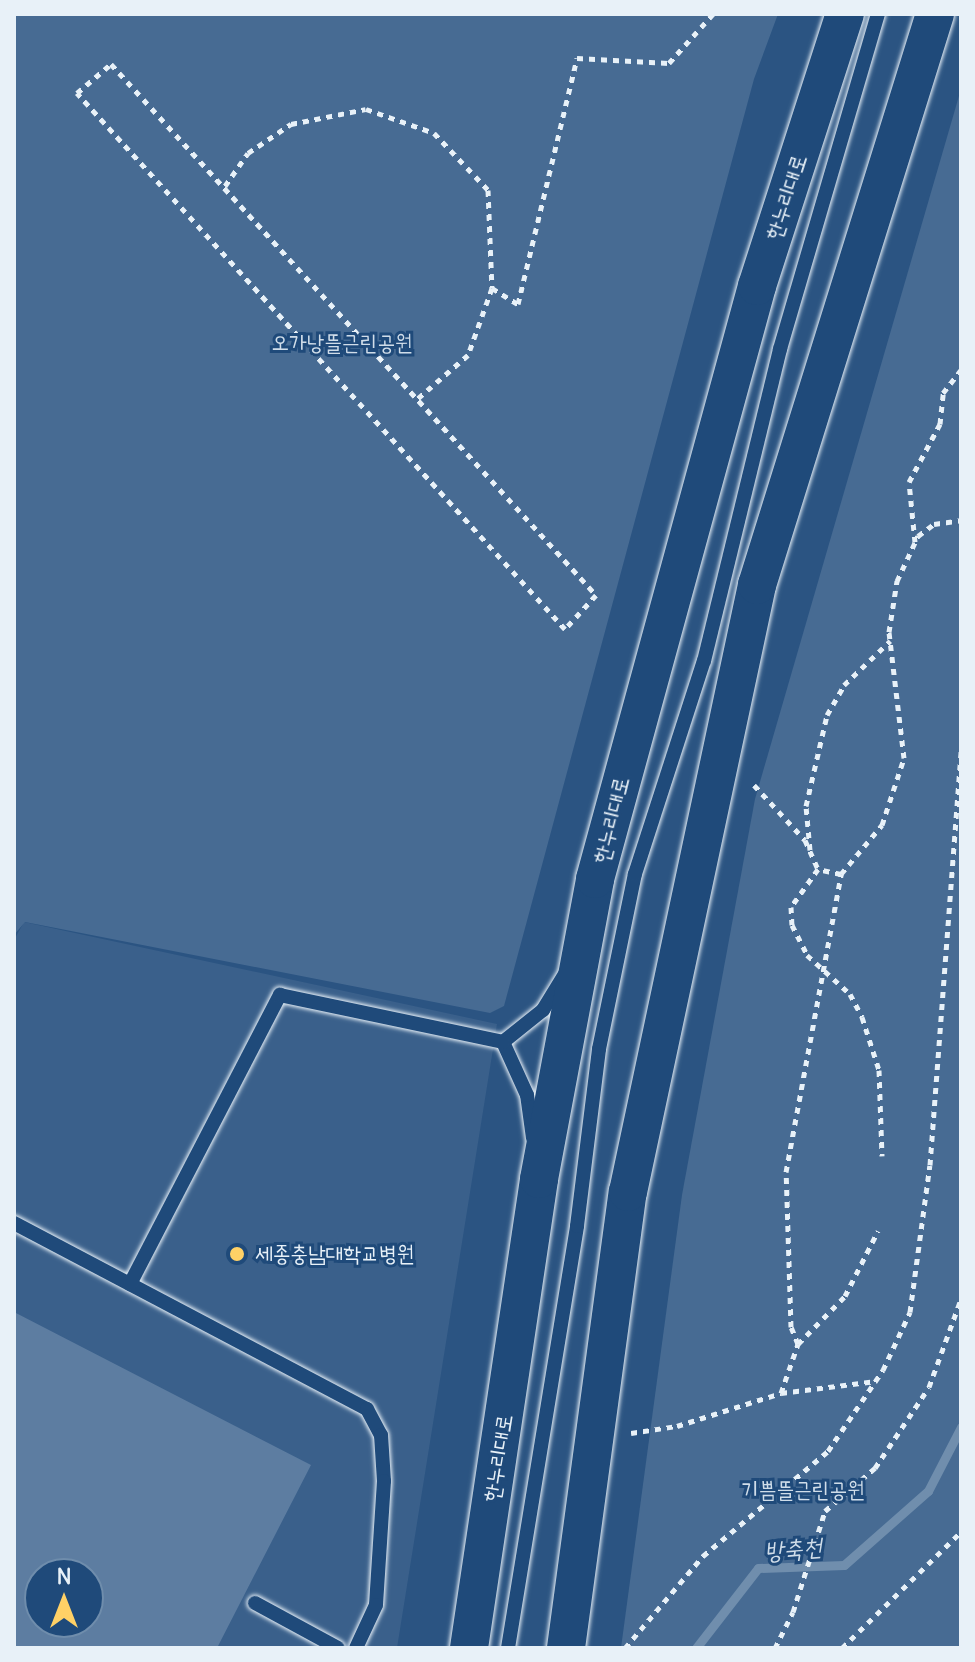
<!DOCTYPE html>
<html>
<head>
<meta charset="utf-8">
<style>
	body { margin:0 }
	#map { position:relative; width:975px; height:1662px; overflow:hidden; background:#2b5482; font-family:Delius,"Poor Story",sans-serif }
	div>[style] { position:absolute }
	.built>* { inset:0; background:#3a608b }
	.green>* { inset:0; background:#476b93 }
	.stream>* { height:9px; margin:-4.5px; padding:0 4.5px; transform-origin:4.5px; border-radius:4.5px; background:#708ead }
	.building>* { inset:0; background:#5d7da1 }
	.path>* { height:5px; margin-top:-2.5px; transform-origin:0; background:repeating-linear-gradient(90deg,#e8f1f8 0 6px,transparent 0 12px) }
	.roads { filter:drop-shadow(0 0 2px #e8f1f8) drop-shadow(0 0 2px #e8f1f8) }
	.lane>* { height:14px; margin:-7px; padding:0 7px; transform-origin:7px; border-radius:7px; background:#1f4a7a }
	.secondary>* { height:38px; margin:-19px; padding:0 19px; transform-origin:19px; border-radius:19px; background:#1f4a7a }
	.dots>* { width:22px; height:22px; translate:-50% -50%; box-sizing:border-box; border:4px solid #1f4a7a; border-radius:50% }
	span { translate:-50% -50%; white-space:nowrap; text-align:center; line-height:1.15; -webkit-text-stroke:6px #1f4a7a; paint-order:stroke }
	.street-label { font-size:22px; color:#e8f1f8 }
	.park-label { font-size:22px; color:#d0dde9 }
	.poi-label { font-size:22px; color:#e8f1f8 }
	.left { translate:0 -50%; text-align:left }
	.water-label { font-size:24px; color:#d0dde9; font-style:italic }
	.frame { position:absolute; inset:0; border:16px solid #e8f1f8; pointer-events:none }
	.north { position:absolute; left:24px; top:1558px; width:80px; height:80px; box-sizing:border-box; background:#1f4a7a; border:2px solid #6f8dac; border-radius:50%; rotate:0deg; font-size:22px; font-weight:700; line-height:32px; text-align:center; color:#e8f1f8 }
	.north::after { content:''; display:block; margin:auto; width:28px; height:36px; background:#ffd166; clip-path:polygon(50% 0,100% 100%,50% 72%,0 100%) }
</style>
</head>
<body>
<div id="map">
	<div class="built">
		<div style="clip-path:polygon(evenodd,24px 922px,497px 1024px,397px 1648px,14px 1648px,14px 940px,24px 922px,40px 1574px,88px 1574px,88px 1622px,40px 1622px,40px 1574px)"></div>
	</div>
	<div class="green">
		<div style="clip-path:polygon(14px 14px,778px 14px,754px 79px,504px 1006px,490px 1013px,25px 922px,14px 935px)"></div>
		<div style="clip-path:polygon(961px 89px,961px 1648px,621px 1648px,682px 1195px,755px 799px)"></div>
	</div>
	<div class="stream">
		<div style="left:696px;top:1648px;width:101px;rotate:-52.2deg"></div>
		<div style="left:758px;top:1568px;width:86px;rotate:-2deg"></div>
		<div style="left:844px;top:1565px;width:112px;rotate:-41.4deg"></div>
		<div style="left:928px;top:1491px;width:72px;rotate:-62.7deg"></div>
	</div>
	<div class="building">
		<div style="clip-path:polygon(evenodd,14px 1312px,311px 1465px,217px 1648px,14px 1648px,14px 1312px,40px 1574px,88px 1574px,88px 1622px,40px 1622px,40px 1574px)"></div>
	</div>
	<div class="path">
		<div style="left:111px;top:64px;width:719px;rotate:47.59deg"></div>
		<div style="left:596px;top:595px;width:46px;rotate:132.4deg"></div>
		<div style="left:565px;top:629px;width:725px;rotate:-132.32deg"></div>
		<div style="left:77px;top:93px;width:45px;rotate:-40.5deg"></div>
		<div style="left:225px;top:186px;width:40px;rotate:-55.1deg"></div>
		<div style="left:248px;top:153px;width:52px;rotate:-34deg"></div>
		<div style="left:291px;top:124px;width:76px;rotate:-11.3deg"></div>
		<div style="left:366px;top:109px;width:72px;rotate:19.4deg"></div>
		<div style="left:434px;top:133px;width:79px;rotate:46.5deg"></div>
		<div style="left:488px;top:190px;width:98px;rotate:87.7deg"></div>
		<div style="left:492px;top:288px;width:71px;rotate:109.7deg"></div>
		<div style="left:468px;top:355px;width:67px;rotate:139.2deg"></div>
		<div style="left:492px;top:288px;width:31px;rotate:32deg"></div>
		<div style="left:518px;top:304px;width:253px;rotate:-76.5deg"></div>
		<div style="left:577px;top:58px;width:92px;rotate:3.1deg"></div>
		<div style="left:669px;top:63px;width:66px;rotate:-48.1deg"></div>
		<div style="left:915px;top:542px;width:60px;rotate:-95.7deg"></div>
		<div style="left:909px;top:482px;width:66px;rotate:-61.9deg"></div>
		<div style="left:940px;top:424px;width:31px;rotate:-84deg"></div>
		<div style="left:943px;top:393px;width:29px;rotate:-52deg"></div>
		<div style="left:754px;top:785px;width:75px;rotate:47.2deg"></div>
		<div style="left:805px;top:840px;width:32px;rotate:66deg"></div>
		<div style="left:810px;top:850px;width:44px;rotate:-95.2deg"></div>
		<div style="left:806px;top:806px;width:93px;rotate:-77deg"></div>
		<div style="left:827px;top:715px;width:34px;rotate:-60deg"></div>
		<div style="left:844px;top:685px;width:64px;rotate:-43.7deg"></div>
		<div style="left:841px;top:874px;width:24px;rotate:-168deg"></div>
		<div style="left:818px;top:869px;width:47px;rotate:125.4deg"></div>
		<div style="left:791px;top:907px;width:18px;rotate:87deg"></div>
		<div style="left:792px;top:925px;width:34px;rotate:63deg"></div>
		<div style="left:807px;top:955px;width:58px;rotate:42.2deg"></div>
		<div style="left:850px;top:994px;width:26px;rotate:62deg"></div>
		<div style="left:862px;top:1017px;width:56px;rotate:72.2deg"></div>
		<div style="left:879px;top:1070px;width:86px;rotate:88deg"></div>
		<div style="left:798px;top:1344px;width:18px;rotate:-112deg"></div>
		<div style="left:791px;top:1327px;width:155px;rotate:-91.8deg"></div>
		<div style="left:786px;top:1172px;width:303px;rotate:-79.5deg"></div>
		<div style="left:841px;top:874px;width:64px;rotate:-50.1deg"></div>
		<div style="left:882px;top:825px;width:71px;rotate:-71.8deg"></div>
		<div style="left:904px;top:758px;width:127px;rotate:-96.8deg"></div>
		<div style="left:889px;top:632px;width:52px;rotate:-81.1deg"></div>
		<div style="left:897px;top:581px;width:50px;rotate:-65deg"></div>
		<div style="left:918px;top:536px;width:20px;rotate:-37deg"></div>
		<div style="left:934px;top:524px;width:27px;rotate:-8deg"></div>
		<div style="left:781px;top:1393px;width:52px;rotate:-70.9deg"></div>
		<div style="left:798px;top:1344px;width:67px;rotate:-45.6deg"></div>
		<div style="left:845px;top:1296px;width:73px;rotate:-63.1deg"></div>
		<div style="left:631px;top:1433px;width:47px;rotate:-8.7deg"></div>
		<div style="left:677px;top:1426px;width:109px;rotate:-17.6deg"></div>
		<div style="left:781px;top:1393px;width:96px;rotate:-7.2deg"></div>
		<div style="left:625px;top:1648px;width:121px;rotate:-49.7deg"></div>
		<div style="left:703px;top:1556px;width:163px;rotate:-40deg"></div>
		<div style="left:828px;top:1451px;width:98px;rotate:-55.8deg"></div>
		<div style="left:883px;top:1370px;width:64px;rotate:-65deg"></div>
		<div style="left:910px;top:1312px;width:148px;rotate:-82.3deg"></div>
		<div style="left:930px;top:1165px;width:418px;rotate:-85.7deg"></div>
		<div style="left:775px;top:1648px;width:40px;rotate:-63.4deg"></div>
		<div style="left:793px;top:1612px;width:106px;rotate:-72.4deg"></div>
		<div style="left:825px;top:1511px;width:66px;rotate:-40.7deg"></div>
		<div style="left:875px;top:1468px;width:97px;rotate:-56.3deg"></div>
		<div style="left:929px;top:1387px;width:94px;rotate:-70deg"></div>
		<div style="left:842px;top:1648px;width:166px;rotate:-44.3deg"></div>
	</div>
	<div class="roads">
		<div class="lane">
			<div style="left:533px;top:1138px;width:43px;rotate:-97.9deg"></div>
			<div style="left:527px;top:1095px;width:58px;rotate:-114.4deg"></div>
			<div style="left:503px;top:1042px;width:51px;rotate:-38.7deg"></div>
			<div style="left:543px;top:1010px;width:42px;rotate:-58.6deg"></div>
			<div style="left:14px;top:1223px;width:399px;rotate:27.8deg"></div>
			<div style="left:367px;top:1409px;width:30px;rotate:62deg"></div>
			<div style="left:381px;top:1435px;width:46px;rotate:86.3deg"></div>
			<div style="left:384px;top:1481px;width:124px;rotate:93.7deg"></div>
			<div style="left:376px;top:1605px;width:47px;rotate:114.9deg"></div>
			<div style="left:130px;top:1284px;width:326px;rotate:-62.6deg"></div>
			<div style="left:280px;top:995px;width:228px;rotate:11.9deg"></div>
			<div style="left:255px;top:1603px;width:94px;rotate:28.5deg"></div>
			<div style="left:508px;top:1648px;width:428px;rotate:-80.7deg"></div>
			<div style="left:577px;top:1226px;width:178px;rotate:-82.9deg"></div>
			<div style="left:599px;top:1049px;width:179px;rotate:-78.4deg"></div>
			<div style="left:635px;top:874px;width:224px;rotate:-72.1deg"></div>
			<div style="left:704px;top:661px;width:321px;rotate:-76.3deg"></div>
			<div style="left:780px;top:349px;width:349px;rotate:-73.7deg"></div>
		</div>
		<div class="secondary">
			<div style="left:469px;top:1648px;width:474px;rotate:-81.5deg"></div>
			<div style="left:539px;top:1179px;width:305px;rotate:-79.4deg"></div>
			<div style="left:595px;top:879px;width:615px;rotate:-74.72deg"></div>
			<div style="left:757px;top:286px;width:286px;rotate:-72.1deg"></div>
			<div style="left:566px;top:1648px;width:460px;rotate:-82.3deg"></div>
			<div style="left:628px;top:1192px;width:621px;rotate:-78deg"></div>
			<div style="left:757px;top:585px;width:598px;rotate:-72.69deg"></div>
		</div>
	</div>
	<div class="dots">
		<div style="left:237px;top:1254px;background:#ffd166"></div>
	</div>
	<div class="street-label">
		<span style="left:786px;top:197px;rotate:-72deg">한누리대로</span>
		<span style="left:611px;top:820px;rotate:-76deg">한누리대로</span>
		<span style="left:498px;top:1458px;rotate:-81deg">한누리대로</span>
	</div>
	<div class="park-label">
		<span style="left:342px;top:343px">오가낭뜰근린공원</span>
		<span style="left:803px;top:1490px">기쁨뜰근린공원</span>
	</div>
	<div class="poi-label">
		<span class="left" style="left:255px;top:1254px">세종충남대학교병원</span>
	</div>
	<div class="water-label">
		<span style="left:793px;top:1549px;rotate:-5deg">방축천</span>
	</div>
	<div class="frame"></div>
	<div class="north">N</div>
</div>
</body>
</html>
